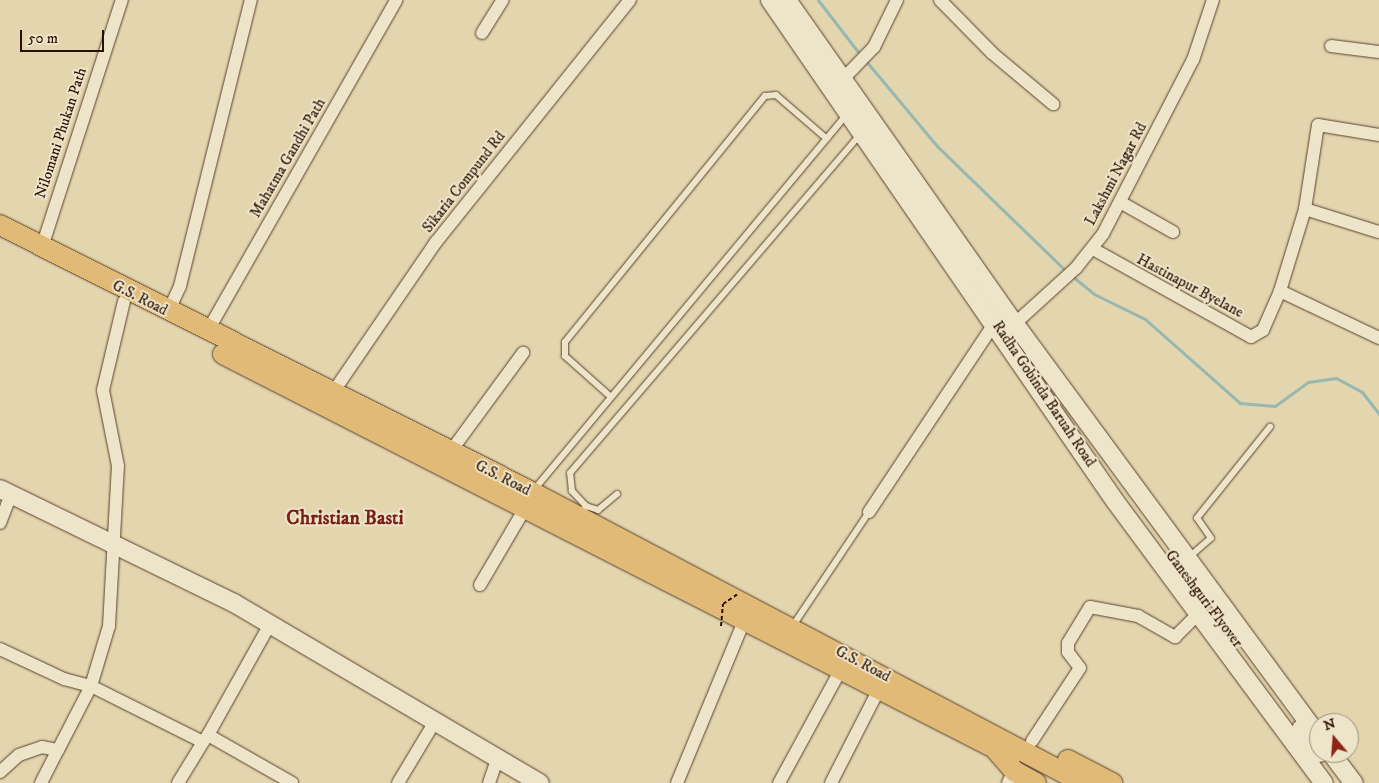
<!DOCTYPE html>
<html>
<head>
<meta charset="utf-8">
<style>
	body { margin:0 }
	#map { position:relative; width:1379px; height:783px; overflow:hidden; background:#e3d5ae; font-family:"IM FELL DW Pica",serif }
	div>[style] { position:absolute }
	.stream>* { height:3px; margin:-1.5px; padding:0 1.5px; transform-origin:1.5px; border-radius:1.5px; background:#96b8b1 }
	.roads { filter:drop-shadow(0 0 1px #59412c) drop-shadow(0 0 1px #59412c) }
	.lane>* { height:6px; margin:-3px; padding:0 3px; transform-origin:3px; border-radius:3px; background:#ede4ca }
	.street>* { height:12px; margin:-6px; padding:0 6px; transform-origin:6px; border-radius:6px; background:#ede4ca }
	.secondary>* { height:18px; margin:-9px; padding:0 9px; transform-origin:9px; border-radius:9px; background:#ede4ca }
	.primary>* { height:20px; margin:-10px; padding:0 10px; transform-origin:10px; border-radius:10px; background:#e2ba77 }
	.path-bridge>* { height:2px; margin-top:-1px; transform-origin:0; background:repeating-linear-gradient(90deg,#2b1000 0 4px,transparent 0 6.5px) }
	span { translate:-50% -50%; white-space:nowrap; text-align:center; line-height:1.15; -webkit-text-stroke:4px #ede4ca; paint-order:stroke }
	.street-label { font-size:15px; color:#2b1000 }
	.district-label { font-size:20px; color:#7a1f14; font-weight:700 }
	.north { position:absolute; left:1309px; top:713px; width:50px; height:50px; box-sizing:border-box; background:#ede4ca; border:1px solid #9f8f79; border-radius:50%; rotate:342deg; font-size:14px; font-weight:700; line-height:20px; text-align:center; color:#2b1000 }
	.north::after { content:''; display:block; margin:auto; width:18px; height:22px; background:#8f2418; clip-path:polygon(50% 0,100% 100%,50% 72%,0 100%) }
	.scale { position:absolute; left:20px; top:30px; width:84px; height:22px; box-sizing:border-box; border:2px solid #2b1000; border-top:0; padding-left:6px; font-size:15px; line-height:18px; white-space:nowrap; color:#2b1000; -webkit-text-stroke:4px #ede4ca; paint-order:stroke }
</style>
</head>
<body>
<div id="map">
	<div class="stream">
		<div style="left:818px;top:0;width:72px;rotate:52.3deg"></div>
		<div style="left:866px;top:61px;width:112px;rotate:50.1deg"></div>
		<div style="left:938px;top:147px;width:180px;rotate:44.1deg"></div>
		<div style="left:1072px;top:276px;width:28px;rotate:39deg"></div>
		<div style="left:1094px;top:294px;width:57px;rotate:26.1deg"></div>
		<div style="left:1145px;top:319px;width:127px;rotate:41.5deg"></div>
		<div style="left:1240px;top:403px;width:35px;rotate:5deg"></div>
		<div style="left:1275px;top:406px;width:41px;rotate:-36deg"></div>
		<div style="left:1308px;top:382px;width:28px;rotate:-8deg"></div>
		<div style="left:1336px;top:378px;width:30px;rotate:28deg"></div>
		<div style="left:1362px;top:392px;width:28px;rotate:52deg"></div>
	</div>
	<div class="roads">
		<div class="lane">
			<div style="left:611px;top:397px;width:62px;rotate:-138.3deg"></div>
			<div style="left:565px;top:356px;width:14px;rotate:-90deg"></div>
			<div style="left:565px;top:342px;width:317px;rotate:-50.9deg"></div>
			<div style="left:765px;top:96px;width:11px;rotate:-5deg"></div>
			<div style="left:776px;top:95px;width:67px;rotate:40.8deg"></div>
			<div style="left:533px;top:491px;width:491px;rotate:-50.2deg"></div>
			<div style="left:586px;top:506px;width:13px;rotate:18deg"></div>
			<div style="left:598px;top:510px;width:25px;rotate:-40deg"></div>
			<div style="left:580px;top:516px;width:12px;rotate:-59deg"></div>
			<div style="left:586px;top:506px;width:21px;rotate:-133deg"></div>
			<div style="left:572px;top:491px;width:18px;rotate:-96deg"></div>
			<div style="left:570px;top:473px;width:447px;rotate:-49.4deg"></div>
			<div style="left:1188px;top:558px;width:30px;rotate:-41deg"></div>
			<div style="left:1211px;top:538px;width:24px;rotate:-125deg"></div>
			<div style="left:1197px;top:518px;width:117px;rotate:-51.3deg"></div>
			<div style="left:792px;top:627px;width:138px;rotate:-56.2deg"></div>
		</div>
		<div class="street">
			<div style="left:940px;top:0;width:74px;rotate:45.5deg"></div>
			<div style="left:992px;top:53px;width:80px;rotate:39.9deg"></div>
			<div style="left:482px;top:33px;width:39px;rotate:-58deg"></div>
			<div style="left:1331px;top:46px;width:48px;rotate:7.1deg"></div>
			<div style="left:843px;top:79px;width:45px;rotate:-45.9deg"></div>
			<div style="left:874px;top:47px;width:52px;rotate:-63.9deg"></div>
			<div style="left:1120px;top:202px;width:61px;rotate:29.5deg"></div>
			<div style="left:1305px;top:209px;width:77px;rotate:17.3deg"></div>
			<div style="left:42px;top:247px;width:260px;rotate:-72.1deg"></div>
			<div style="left:1093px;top:249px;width:181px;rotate:29.1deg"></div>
			<div style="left:1251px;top:337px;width:14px;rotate:-30deg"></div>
			<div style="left:1263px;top:330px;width:43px;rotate:-66.4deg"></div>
			<div style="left:1280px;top:291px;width:86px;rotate:-73deg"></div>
			<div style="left:1305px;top:209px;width:85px;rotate:-81.2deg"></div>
			<div style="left:1318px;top:125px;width:62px;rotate:9.3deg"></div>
			<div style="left:1280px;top:291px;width:110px;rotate:25.4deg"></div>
			<div style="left:168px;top:312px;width:29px;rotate:-65deg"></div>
			<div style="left:180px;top:286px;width:295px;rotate:-76.1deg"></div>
			<div style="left:1010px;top:328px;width:89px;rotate:-42.3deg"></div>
			<div style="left:1076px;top:268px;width:43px;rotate:-51.5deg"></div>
			<div style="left:1103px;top:234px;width:196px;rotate:-62.7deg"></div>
			<div style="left:1193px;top:60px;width:63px;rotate:-71.6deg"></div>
			<div style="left:207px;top:332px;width:382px;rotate:-60.3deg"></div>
			<div style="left:334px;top:391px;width:181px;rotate:-55.6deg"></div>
			<div style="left:436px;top:242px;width:310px;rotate:-51.3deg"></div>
			<div style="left:451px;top:451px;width:122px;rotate:-53.7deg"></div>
			<div style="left:869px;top:512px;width:228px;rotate:-56.4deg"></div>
			<div style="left:0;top:523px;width:30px;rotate:-69deg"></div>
			<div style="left:480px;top:585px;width:87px;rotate:-59.6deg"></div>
			<div style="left:0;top:649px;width:71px;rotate:25.1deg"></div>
			<div style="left:64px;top:679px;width:28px;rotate:15deg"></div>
			<div style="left:91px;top:686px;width:125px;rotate:26.6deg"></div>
			<div style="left:203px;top:742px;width:9px;rotate:-54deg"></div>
			<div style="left:208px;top:735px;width:97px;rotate:29.7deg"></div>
			<div style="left:208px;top:735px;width:127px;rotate:-60.8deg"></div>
			<div style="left:1032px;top:741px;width:87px;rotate:-56.7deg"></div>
			<div style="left:1080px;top:668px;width:20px;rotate:-127deg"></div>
			<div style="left:1068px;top:652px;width:9px;rotate:-90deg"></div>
			<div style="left:1068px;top:643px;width:42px;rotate:-58.6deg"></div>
			<div style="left:1090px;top:607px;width:49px;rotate:10.6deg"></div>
			<div style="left:1138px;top:616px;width:43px;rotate:29.6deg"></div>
			<div style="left:1175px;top:637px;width:34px;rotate:-45deg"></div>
			<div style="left:0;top:772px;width:25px;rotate:-42deg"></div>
			<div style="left:19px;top:755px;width:24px;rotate:-19deg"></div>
			<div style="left:42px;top:747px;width:16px;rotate:11deg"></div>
			<div style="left:58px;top:750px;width:72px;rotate:-62.7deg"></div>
			<div style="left:91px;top:686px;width:63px;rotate:-73.3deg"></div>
			<div style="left:109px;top:626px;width:160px;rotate:-86.8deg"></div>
			<div style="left:118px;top:466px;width:77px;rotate:-101.2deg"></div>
			<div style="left:103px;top:390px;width:91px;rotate:-76.7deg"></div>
			<div style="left:41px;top:783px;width:37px;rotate:-63deg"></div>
			<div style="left:178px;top:783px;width:48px;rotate:-58.6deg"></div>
			<div style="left:398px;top:783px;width:70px;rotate:-59deg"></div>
			<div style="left:489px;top:783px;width:24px;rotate:-71deg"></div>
			<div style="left:677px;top:783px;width:175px;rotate:-67.5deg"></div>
			<div style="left:779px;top:783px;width:128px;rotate:-61.4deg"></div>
			<div style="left:831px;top:783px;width:103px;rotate:-62.9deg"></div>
			<div style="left:1008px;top:783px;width:13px;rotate:-63deg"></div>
		</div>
		<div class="secondary">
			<div style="left:770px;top:0;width:608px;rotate:55.45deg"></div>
			<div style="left:1115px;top:501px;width:351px;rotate:53.5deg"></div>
			<div style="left:787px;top:0;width:396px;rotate:54.9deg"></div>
			<div style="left:1015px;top:324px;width:513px;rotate:53.64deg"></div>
			<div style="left:0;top:489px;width:260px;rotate:26deg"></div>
			<div style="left:234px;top:603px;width:355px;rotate:30.5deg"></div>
			<div style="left:1301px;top:729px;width:30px;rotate:53deg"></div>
			<div style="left:1331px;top:753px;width:38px;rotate:53deg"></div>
		</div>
		<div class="primary">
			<div style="left:0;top:225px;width:595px;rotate:26.65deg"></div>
			<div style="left:532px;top:492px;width:623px;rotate:27.84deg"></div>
			<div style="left:223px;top:354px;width:884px;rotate:27.06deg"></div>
			<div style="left:996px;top:750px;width:28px;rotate:49deg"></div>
			<div style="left:1014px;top:771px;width:25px;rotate:29deg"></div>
			<div style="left:1068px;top:760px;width:50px;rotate:27.6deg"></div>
		</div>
	</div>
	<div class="path-bridge">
		<div style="left:721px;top:626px;width:22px;rotate:-85deg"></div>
		<div style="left:723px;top:604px;width:18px;rotate:-34deg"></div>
	</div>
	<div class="street-label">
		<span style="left:61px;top:133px;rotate:-72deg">Nilomani Phukan Path</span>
		<span style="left:288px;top:158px;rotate:-60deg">Mahatma Gandhi Path</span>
		<span style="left:1116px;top:174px;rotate:-62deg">Lakshmi Nagar Rd</span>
		<span style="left:464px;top:182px;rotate:-52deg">Sikaria Compund Rd</span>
		<span style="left:1190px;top:286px;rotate:28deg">Hastinapur Byelane</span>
		<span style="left:140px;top:298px;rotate:27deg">G.S. Road</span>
		<span style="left:1044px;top:394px;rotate:56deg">Radha Gobinda Baruah Road</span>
		<span style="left:503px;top:478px;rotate:27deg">G.S. Road</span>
		<span style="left:1204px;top:599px;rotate:53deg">Ganeshguri Flyover</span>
		<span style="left:863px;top:664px;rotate:28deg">G.S. Road</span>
	</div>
	<div class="district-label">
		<span style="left:345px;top:518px">Christian Basti</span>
	</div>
	<div class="north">N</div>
	<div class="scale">50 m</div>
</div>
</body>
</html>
